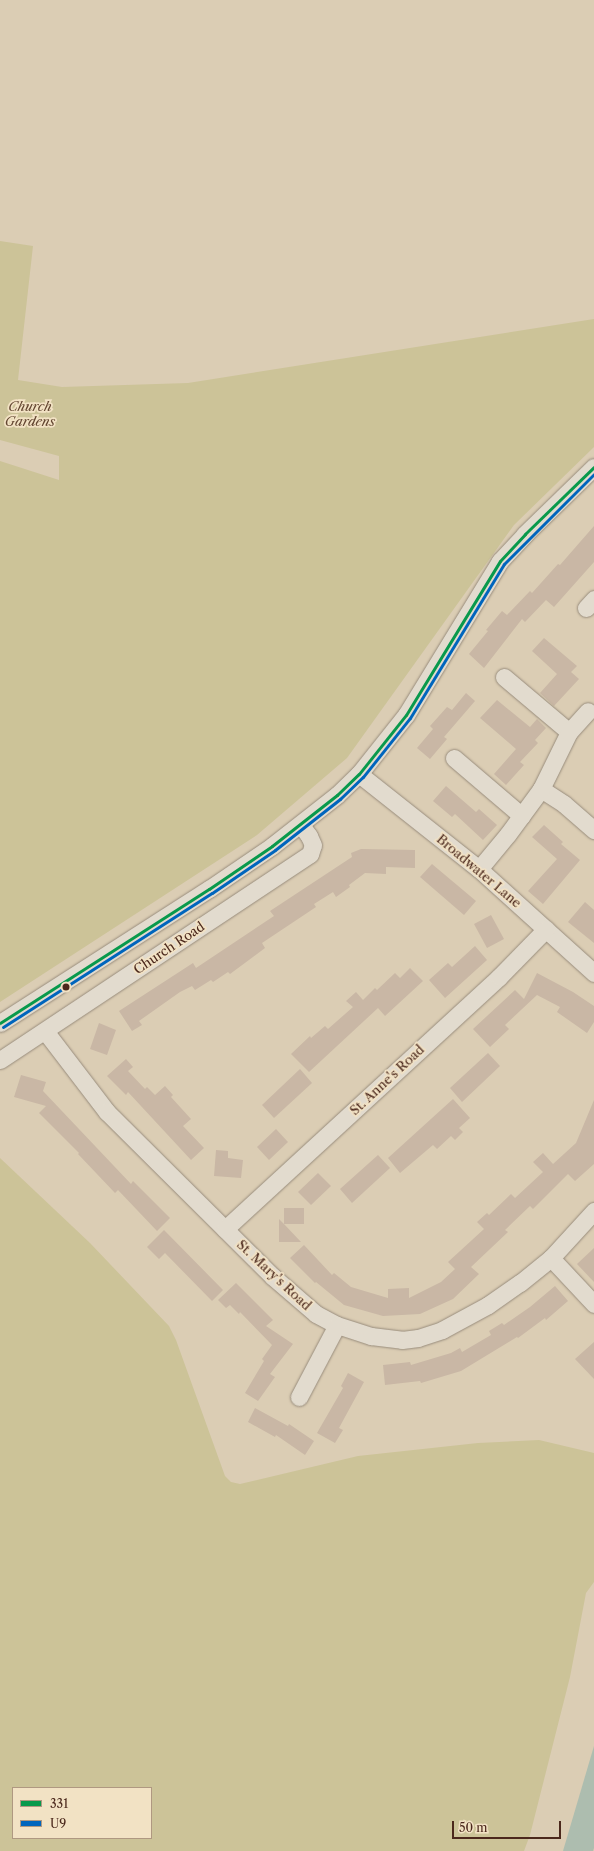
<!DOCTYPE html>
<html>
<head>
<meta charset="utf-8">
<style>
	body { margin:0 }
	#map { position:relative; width:594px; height:1851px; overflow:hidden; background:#dbcdb4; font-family:"Libre Caslon Text",serif }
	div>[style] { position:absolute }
	.green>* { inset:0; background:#ccc398 }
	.water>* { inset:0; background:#adbdaf }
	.building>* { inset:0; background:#c9b7a5 }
	.roads { filter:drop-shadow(0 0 1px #988c7c) drop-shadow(0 0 1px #988c7c) }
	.minor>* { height:17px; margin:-8.5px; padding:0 8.5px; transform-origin:8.5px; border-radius:8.5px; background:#e2dbce }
	.bus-1>* { height:3px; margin:-1.5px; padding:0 1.5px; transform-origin:1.5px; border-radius:1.5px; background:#08994c }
	.bus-2>* { height:3px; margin:-1.5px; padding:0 1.5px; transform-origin:1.5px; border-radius:1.5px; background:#0065bd }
	.dots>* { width:11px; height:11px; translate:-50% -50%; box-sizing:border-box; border:2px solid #f2e2c4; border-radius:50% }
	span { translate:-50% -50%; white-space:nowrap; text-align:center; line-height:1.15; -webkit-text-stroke:3.5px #f2e2c4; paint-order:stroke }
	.park-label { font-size:13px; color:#624530; font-style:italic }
	.street-label { font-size:13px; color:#4b281c }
	.legend { position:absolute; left:12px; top:1787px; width:140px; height:52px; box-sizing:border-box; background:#f2e2c4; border:1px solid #af9881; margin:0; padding:5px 7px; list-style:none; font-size:12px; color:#4b281c }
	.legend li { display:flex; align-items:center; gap:8px; height:20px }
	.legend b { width:20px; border:1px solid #af9881 }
	.scale { position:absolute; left:452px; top:1821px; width:109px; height:18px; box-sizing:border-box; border:2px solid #4b281c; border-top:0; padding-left:5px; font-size:12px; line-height:14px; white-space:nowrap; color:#4b281c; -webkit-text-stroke:3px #f2e2c4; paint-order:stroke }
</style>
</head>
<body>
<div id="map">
	<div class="green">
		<div style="clip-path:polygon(0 241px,33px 246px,18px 380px,62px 387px,188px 383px,594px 319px,594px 447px,514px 525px,347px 758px,257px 835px,0 1002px,0 461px,59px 480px,59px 456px,0 440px)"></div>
		<div style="clip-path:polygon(evenodd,0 1158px,90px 1243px,169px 1326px,176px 1340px,225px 1476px,231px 1482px,240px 1484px,358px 1456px,478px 1443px,539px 1440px,594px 1453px,594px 1582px,586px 1593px,570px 1677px,530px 1835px,524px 1851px,0 1851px,0 1158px,13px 1788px,151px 1788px,151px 1838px,13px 1838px,13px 1788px)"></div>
	</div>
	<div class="water">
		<div style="clip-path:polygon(594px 1746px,594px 1848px,593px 1851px,563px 1851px)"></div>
	</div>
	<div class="building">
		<div style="clip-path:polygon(594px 526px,594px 562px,554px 607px,546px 600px,525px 622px,522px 619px,484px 668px,469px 654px,488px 631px,486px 630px,502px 611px,507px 615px,530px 591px,532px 593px,558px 564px,560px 565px)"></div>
		<div style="clip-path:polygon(544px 638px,577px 666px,571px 672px,579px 679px,554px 706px,540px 693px,557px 674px,532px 651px)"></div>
		<div style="clip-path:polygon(466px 693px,475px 701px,444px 737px,447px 739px,430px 759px,417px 748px,433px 729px,430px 726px,447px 707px,452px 710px)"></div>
		<div style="clip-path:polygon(497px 700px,530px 727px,537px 719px,546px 728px,535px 740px,538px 743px,520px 762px,524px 765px,506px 785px,494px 774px,516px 749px,480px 718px)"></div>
		<div style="clip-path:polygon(446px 786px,476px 812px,479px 809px,497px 825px,483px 840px,455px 814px,452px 817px,433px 801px)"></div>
		<div style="clip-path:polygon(544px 825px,563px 842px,561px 844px,580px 860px,543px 904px,528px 891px,557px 859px,532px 837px)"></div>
		<div style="clip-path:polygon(361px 849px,415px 850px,415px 868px,386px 867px,386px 874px,365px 873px,349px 885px,350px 887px,336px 897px,333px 892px,314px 904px,316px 907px,262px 943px,265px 948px,230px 974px,228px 972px,213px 982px,211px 980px,195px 990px,192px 986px,180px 992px,139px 1021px,142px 1025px,132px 1031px,119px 1011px,193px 963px,196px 968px,274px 916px,270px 911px,352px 857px,351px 853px)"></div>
		<div style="clip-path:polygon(432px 864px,476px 901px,464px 915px,420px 877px)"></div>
		<div style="clip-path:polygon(585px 902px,594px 910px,594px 943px,568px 922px)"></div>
		<div style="clip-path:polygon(491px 915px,504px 939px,487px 948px,474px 924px)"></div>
		<div style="clip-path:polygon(475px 946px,487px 960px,445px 998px,429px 980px,448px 963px,452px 967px)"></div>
		<div style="clip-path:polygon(410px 968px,423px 981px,385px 1016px,378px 1008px,309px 1072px,291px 1054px,310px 1036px,311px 1038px,325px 1026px,328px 1029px,353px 1007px,346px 1001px,356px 992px,363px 1000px,375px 988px,377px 990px,395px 973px,400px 978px)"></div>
		<div style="clip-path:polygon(537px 973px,573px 992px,594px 1006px,594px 1022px,587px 1033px,557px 1012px,560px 1007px,537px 995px,505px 1025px,509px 1029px,490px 1047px,473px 1029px,515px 990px,524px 999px)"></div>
		<div style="clip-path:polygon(99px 1023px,116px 1030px,107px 1055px,90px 1049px)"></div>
		<div style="clip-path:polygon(488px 1053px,500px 1066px,462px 1102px,450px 1088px)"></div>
		<div style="clip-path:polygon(126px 1059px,133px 1067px,128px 1071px,145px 1089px,147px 1087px,155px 1095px,165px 1086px,173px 1095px,171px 1097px,191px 1119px,183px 1126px,204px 1148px,191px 1160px,128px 1092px,126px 1095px,107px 1076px)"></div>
		<div style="clip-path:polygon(300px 1069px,312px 1083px,274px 1118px,262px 1105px)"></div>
		<div style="clip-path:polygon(21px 1075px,46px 1082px,43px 1091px,131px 1184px,133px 1181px,170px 1218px,157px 1231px,118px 1190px,115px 1193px,78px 1154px,79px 1153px,39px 1113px,46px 1106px,14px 1097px)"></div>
		<div style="clip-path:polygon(453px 1099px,470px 1118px,459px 1128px,463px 1132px,455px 1140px,451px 1136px,437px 1149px,433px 1145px,400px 1173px,388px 1158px)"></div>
		<div style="clip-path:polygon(594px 1100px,594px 1164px,575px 1181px,568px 1174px,533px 1209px,530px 1206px,505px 1230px,508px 1232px,471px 1267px,479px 1274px,453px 1299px,420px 1314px,383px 1316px,344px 1305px,316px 1282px,315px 1283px,290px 1258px,304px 1245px,332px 1275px,334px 1273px,351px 1287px,388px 1298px,388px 1289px,409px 1288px,409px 1298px,441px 1282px,455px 1269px,448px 1262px,484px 1229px,477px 1222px,487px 1213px,489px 1215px,511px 1194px,515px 1198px,543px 1172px,533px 1162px,543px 1153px,553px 1164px,576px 1143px)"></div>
		<div style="clip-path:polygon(276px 1129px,288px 1142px,269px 1160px,257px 1147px)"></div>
		<div style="clip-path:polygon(216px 1150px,228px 1151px,228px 1158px,243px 1160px,241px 1178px,214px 1176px)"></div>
		<div style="clip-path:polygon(378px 1155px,390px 1168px,352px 1203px,340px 1189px)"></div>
		<div style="clip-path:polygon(318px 1173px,331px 1186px,311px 1205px,298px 1192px)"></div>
		<div style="clip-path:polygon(284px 1208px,304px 1208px,304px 1224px,284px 1224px,301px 1242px,279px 1242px,279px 1219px,284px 1224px)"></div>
		<div style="clip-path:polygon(164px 1230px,223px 1290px,212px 1301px,165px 1253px,159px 1259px,147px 1247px)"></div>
		<div style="clip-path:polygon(594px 1248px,594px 1282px,577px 1264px)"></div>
		<div style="clip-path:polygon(236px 1283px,273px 1320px,266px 1326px,293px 1344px,270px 1374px,275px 1377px,258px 1401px,245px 1393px,264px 1361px,262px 1359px,272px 1345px,240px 1312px,239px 1314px,230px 1305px,226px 1308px,218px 1300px)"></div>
		<div style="clip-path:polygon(555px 1286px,568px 1301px,546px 1320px,545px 1318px,518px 1338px,517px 1337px,461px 1371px,421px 1383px,420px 1381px,385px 1385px,383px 1365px,410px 1362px,411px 1365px,451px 1353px,460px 1348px,462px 1352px,491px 1335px,489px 1331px,502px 1323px,504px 1325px,530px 1307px)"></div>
		<div style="clip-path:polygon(594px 1342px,594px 1379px,575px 1359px)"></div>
		<div style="clip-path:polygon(348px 1373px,364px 1382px,339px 1428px,343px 1430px,335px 1443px,317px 1433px,343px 1388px,341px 1386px)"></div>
		<div style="clip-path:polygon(255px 1408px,288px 1426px,289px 1424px,314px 1441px,305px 1455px,276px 1435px,275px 1437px,248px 1422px)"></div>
	</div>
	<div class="roads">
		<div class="minor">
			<div style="left:586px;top:608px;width:12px;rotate:-48deg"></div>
			<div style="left:504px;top:677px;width:85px;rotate:40.2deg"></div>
			<div style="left:454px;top:758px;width:89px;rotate:40.5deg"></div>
			<div style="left:359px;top:774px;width:153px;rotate:38.4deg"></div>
			<div style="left:479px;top:869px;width:155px;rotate:42.1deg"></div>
			<div style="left:541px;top:789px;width:27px;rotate:33deg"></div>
			<div style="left:564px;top:804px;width:40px;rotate:41deg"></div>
			<div style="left:479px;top:869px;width:45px;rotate:-50.4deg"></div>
			<div style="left:508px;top:834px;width:56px;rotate:-53.7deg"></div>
			<div style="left:541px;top:789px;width:64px;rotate:-63.8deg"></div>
			<div style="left:569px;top:732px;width:28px;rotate:-48deg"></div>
			<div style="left:0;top:1023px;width:248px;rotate:-32.7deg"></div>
			<div style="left:209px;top:889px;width:76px;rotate:-34.3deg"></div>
			<div style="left:272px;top:846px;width:83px;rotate:-38.1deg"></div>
			<div style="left:337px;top:795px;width:30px;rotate:-44deg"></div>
			<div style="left:359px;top:774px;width:75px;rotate:-51.5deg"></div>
			<div style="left:406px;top:715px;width:180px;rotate:-58.6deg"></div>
			<div style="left:500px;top:561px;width:37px;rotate:-47deg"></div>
			<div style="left:525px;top:534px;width:96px;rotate:-44.2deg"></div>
			<div style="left:45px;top:1031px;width:102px;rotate:52.6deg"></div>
			<div style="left:107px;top:1112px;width:233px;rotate:44.8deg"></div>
			<div style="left:272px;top:1276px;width:58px;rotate:40.8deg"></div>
			<div style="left:316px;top:1314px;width:24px;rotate:28deg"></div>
			<div style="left:337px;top:1325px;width:36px;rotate:18deg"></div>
			<div style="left:371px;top:1336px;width:31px;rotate:7deg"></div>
			<div style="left:402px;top:1340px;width:16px;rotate:-7deg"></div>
			<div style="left:418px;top:1338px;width:25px;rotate:-18deg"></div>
			<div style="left:442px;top:1330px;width:52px;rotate:-28.5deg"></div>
			<div style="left:488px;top:1305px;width:39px;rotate:-35deg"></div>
			<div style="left:520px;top:1283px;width:40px;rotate:-39deg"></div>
			<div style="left:551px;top:1258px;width:64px;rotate:-47.5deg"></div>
			<div style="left:0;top:1060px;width:372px;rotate:-33.6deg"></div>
			<div style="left:310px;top:854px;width:9px;rotate:-72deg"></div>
			<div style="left:313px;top:845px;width:10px;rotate:-114deg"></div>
			<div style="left:309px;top:836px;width:14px;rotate:-126deg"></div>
			<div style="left:225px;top:1229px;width:372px;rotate:-42.6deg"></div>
			<div style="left:499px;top:977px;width:67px;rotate:-45.6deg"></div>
			<div style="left:551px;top:1258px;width:63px;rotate:46.9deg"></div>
			<div style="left:299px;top:1397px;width:81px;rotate:-62.2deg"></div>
		</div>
	</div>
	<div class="bus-1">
		<div style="left:0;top:1023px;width:248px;rotate:-32.7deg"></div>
		<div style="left:209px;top:889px;width:76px;rotate:-34.3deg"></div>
		<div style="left:272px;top:846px;width:83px;rotate:-38.1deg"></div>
		<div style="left:337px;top:795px;width:30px;rotate:-44deg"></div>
		<div style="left:359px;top:774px;width:75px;rotate:-51.5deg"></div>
		<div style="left:406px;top:715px;width:180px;rotate:-58.6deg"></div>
		<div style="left:500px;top:561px;width:37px;rotate:-47deg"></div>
		<div style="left:525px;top:534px;width:96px;rotate:-44.2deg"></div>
	</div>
	<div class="bus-2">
		<div style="left:3px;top:1027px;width:248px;rotate:-32.7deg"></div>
		<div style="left:212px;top:893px;width:76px;rotate:-34.3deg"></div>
		<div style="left:275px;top:850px;width:83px;rotate:-38.1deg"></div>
		<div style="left:340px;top:799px;width:32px;rotate:-44deg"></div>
		<div style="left:363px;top:777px;width:75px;rotate:-51.5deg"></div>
		<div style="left:410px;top:718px;width:180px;rotate:-58.6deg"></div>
		<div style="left:504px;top:564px;width:127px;rotate:-45deg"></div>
	</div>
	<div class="dots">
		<div style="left:66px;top:987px;background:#4b281c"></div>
	</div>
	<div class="park-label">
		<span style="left:30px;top:414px">Church<br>Gardens</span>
	</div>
	<div class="street-label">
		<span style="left:479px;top:871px;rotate:40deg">Broadwater Lane</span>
		<span style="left:169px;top:948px;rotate:-34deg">Church Road</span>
		<span style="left:387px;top:1080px;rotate:-43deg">St. Anne's Road</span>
		<span style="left:274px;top:1275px;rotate:43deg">St. Mary's Road</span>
	</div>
	<ul class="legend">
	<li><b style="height:5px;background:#08994c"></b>331</li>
	<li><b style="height:5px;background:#0065bd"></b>U9</li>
	</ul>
	<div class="scale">50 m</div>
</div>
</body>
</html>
